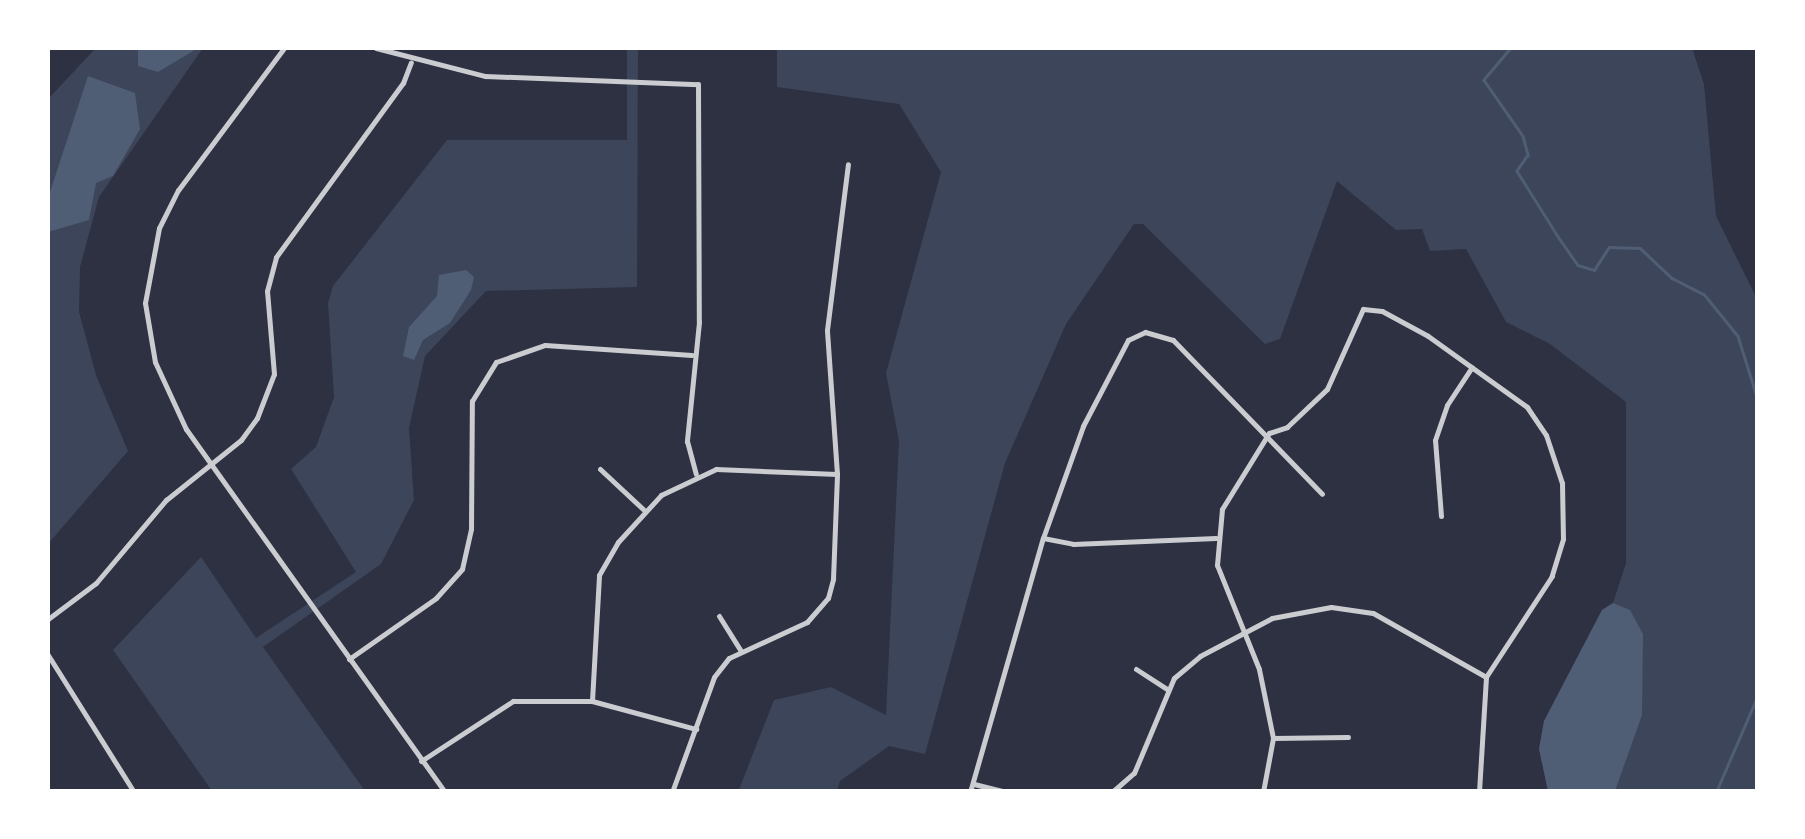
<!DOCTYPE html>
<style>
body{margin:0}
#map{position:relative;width:1805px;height:839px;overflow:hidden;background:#2d3142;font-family:"PT Serif",serif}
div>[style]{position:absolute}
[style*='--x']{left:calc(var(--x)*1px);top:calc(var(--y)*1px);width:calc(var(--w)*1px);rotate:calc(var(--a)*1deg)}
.green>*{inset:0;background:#3c4559}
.water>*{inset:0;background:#4f5d75}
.stream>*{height:2.5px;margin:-1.25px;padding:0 1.25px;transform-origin:1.25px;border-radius:1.25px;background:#4f5d75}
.minor>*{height:5px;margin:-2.5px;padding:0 2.5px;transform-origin:2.5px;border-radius:2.5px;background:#caccd0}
span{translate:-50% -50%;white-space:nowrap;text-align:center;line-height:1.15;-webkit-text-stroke:8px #fff;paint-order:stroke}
.frame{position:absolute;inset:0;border:50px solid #fff;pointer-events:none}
</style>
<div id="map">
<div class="green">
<div style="clip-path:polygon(96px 48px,203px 48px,99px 197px,80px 267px,79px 312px,96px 375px,128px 451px,48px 544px,48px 99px)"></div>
<div style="clip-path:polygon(627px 48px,638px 48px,637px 287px,486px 291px,425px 356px,409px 428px,414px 500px,381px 564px,263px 647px,365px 791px,212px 791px,113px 650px,201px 557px,256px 638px,356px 572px,291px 469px,316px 447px,334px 397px,328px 303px,333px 286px,447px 140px,627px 140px)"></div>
<div style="clip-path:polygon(777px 48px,1692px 48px,1704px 84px,1716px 216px,1757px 299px,1757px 791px,1548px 791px,1539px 749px,1544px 721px,1602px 610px,1613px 603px,1626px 563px,1626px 402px,1550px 344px,1506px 322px,1466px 249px,1430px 251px,1422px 229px,1396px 230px,1337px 181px,1280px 339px,1265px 344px,1143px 224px,1134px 224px,1066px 324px,1005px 463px,925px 754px,889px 746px,840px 781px,837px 791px,738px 792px,774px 700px,831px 687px,886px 715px,899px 441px,886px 373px,941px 172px,899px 104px,777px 87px)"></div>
</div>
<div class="water">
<div style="clip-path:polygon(138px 48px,198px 48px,158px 72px,138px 66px)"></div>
<div style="clip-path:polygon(88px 76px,135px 93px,140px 129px,113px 176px,96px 183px,89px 220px,48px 232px,48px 198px)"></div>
<div style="clip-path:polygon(466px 270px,474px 277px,471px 290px,450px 323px,423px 340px,414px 360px,403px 356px,409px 327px,437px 296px,439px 275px)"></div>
<div style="clip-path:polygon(1613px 603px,1630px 610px,1643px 634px,1642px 715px,1615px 791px,1548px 791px,1539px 749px,1544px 721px,1602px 610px)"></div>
</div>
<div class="stream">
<div style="--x:1511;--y:48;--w:42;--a:130.2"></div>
<div style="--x:1484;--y:80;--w:68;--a:55.1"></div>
<div style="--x:1523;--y:136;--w:20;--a:75"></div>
<div style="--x:1528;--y:155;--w:19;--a:125"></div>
<div style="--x:1517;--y:171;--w:79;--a:57.9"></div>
<div style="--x:1559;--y:238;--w:33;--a:55"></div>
<div style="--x:1578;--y:265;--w:17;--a:17"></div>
<div style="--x:1594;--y:270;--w:27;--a:-57"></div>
<div style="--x:1609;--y:247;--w:31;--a:2"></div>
<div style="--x:1640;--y:248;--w:44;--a:43.2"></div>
<div style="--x:1672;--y:278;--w:36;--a:27"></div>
<div style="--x:1704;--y:294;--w:54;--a:51"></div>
<div style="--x:1738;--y:336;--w:67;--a:72.6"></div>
<div style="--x:1716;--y:792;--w:106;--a:-66.6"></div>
</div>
<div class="minor">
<div style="--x:284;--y:48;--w:177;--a:126.7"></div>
<div style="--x:178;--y:190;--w:42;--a:116.6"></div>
<div style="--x:159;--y:228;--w:76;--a:100.6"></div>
<div style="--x:145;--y:303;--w:60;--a:80.4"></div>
<div style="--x:155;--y:362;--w:74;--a:65.2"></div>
<div style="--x:186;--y:429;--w:446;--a:54.5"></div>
<div style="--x:376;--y:48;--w:113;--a:14.4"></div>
<div style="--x:485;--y:76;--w:213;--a:2.2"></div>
<div style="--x:698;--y:84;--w:238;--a:89.8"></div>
<div style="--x:699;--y:322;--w:120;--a:95.8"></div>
<div style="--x:687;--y:441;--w:34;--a:75"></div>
<div style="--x:600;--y:469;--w:62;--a:43"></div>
<div style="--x:1441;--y:516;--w:76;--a:-94.5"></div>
<div style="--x:1435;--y:440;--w:37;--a:-71"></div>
<div style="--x:1447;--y:405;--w:45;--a:-56.7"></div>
<div style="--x:1043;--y:538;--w:31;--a:11"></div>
<div style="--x:1073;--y:544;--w:143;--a:-2.4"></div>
<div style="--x:719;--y:616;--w:40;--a:58"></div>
<div style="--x:48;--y:619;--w:60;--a:-36.9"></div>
<div style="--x:96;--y:583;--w:109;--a:-49.9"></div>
<div style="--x:166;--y:500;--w:96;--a:-38.7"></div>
<div style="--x:241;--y:440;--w:27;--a:-54"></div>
<div style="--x:257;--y:418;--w:47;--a:-68.9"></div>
<div style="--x:274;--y:374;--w:83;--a:-94.8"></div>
<div style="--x:267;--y:291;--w:35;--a:-75"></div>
<div style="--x:276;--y:257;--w:215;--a:-53.9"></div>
<div style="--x:403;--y:83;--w:22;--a:-69"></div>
<div style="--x:48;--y:655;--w:162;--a:57.9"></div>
<div style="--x:349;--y:659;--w:106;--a:-35"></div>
<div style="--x:436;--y:598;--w:39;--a:-48"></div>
<div style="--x:462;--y:569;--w:41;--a:-77.3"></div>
<div style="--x:471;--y:529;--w:128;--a:-89.6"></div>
<div style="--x:472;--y:401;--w:46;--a:-58.4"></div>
<div style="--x:496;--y:362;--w:52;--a:-19.1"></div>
<div style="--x:545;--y:345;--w:147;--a:3.9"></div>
<div style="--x:1136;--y:669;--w:38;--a:33"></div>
<div style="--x:592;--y:701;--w:126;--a:-86.8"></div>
<div style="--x:599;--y:575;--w:38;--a:-60"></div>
<div style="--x:618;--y:542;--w:64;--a:-47.5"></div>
<div style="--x:661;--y:495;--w:61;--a:-25.3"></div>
<div style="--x:716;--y:469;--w:121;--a:2.4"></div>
<div style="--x:1273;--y:738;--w:75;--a:-0.8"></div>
<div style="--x:421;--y:761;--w:110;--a:-33.1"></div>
<div style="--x:513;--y:701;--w:79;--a:0"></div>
<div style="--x:592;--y:701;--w:108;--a:15.1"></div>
<div style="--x:974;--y:784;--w:32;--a:14"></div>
<div style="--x:672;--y:792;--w:122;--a:-69.9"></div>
<div style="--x:714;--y:677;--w:24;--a:-52"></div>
<div style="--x:729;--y:658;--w:86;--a:-24.8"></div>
<div style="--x:807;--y:622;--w:32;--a:-49"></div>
<div style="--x:828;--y:598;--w:20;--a:-75"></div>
<div style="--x:833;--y:579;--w:105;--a:-87.8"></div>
<div style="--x:837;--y:474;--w:144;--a:-94"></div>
<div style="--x:827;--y:330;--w:167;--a:-82.8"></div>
<div style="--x:970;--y:792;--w:264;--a:-74"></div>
<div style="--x:1043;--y:538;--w:119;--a:-70.3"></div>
<div style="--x:1083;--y:426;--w:97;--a:-62.4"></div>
<div style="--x:1128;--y:340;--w:19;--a:-25"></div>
<div style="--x:1145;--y:332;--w:29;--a:16"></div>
<div style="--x:1173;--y:340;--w:214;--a:45.9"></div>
<div style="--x:1112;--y:792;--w:29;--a:-41"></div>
<div style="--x:1134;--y:773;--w:103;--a:-67.2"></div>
<div style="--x:1174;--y:678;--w:34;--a:-40"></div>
<div style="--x:1200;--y:656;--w:81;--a:-27.8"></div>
<div style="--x:1272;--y:618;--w:60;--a:-10.6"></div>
<div style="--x:1331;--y:607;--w:42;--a:8.1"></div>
<div style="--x:1373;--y:613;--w:130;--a:29.5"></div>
<div style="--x:1263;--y:792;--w:55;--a:-79.5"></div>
<div style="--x:1273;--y:738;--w:70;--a:-101.5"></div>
<div style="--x:1259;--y:669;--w:112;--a:-112"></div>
<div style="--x:1217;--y:565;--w:56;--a:-84.9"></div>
<div style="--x:1222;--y:509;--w:89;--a:-58.3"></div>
<div style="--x:1269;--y:433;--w:19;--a:-18"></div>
<div style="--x:1287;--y:427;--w:55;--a:-43.5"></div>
<div style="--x:1327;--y:389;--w:88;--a:-65.8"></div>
<div style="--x:1363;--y:309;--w:19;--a:6"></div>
<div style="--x:1382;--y:311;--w:52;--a:28.5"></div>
<div style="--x:1428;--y:336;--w:122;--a:35.6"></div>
<div style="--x:1527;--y:407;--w:34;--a:56"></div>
<div style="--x:1546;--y:435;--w:51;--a:71.6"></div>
<div style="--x:1562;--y:483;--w:56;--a:89"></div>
<div style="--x:1563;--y:539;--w:39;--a:107"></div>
<div style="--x:1552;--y:576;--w:121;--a:123.2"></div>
<div style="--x:1486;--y:677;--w:115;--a:93.5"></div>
</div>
<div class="frame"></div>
</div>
